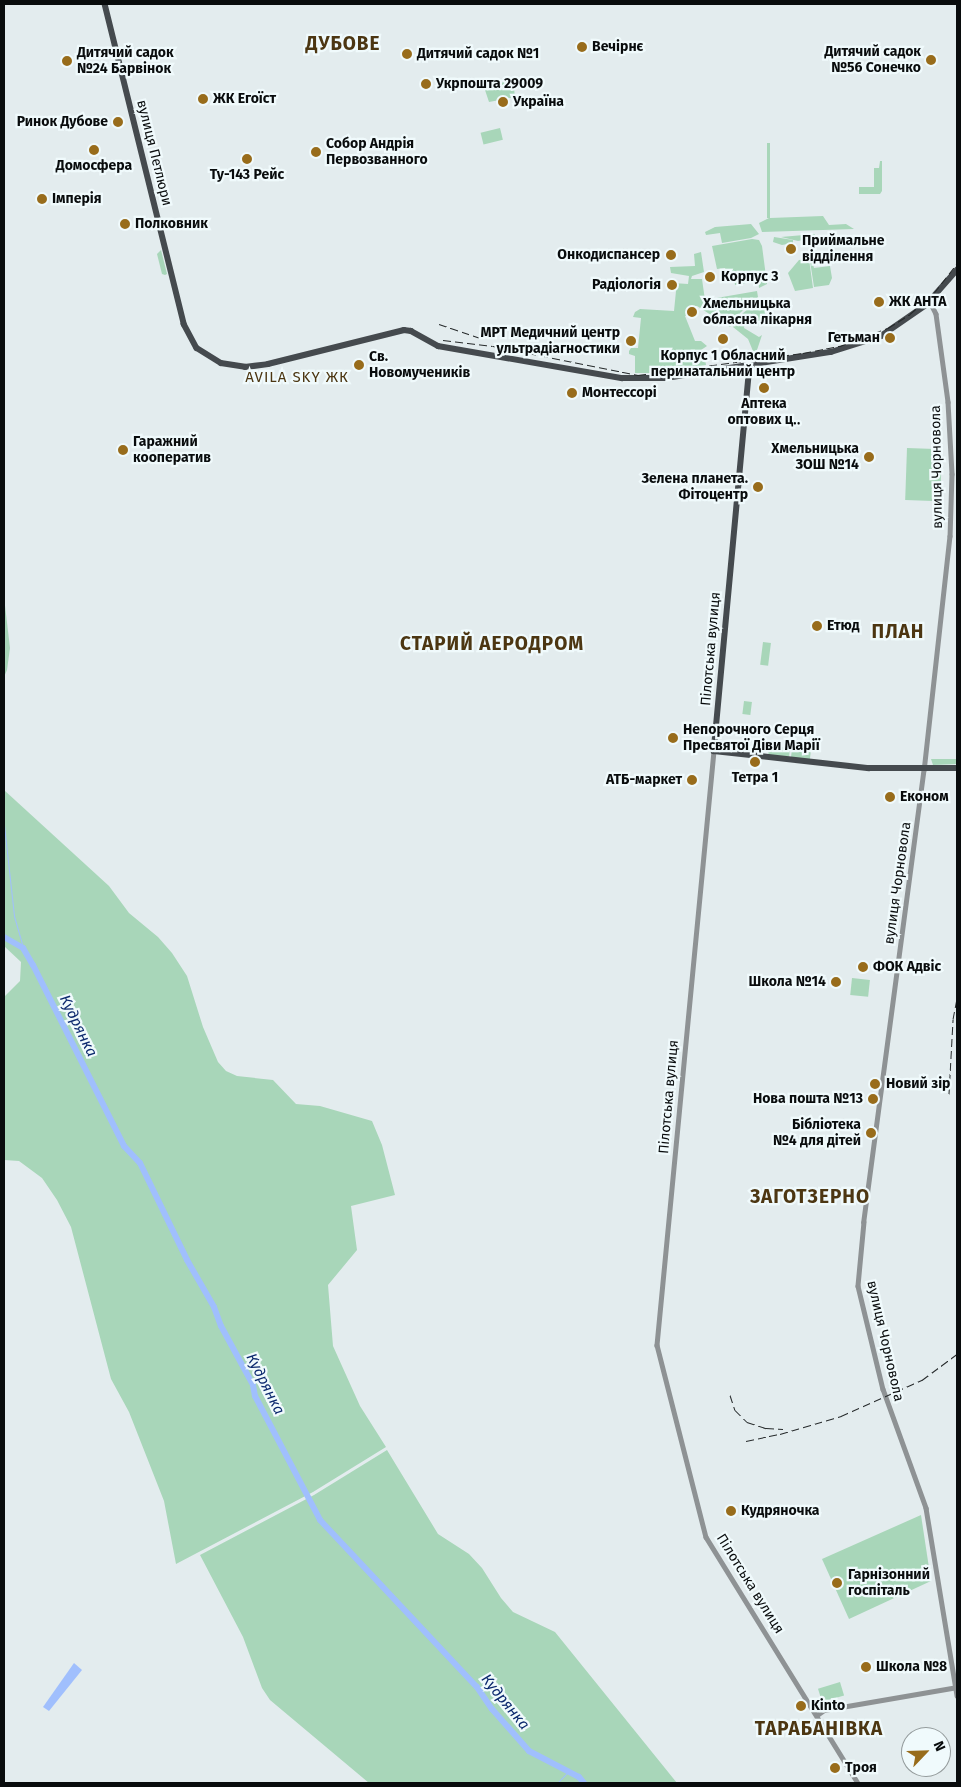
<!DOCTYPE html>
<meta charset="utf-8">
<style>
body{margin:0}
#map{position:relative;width:961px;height:1787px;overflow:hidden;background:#e3ecee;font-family:"Fira Sans",sans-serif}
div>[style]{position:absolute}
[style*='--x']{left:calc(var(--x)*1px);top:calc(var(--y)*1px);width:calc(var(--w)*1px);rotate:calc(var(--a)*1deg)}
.green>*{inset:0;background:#a8d6b9;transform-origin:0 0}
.water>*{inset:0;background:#a0bffd}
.stream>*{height:1px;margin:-0.5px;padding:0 0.5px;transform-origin:0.5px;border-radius:0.5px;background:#a0bffd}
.river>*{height:6px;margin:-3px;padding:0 3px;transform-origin:3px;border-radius:3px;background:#a0bffd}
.minor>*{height:4.5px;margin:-2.25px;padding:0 2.25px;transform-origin:2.25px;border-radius:2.25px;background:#8e9294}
.major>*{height:5.5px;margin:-2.75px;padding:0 2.75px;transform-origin:2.75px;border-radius:2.75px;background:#454a4e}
.rail>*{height:1px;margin-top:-0.5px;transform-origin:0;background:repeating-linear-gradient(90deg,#25292a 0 8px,transparent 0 12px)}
.dots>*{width:14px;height:14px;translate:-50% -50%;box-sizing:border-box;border:2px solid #f0fafc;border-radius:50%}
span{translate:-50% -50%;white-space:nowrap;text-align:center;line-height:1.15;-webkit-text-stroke:4.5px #f0fafc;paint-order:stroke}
.poi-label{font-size:14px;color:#090c0d;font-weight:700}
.left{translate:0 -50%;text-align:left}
.right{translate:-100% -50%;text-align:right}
.street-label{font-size:14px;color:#090c0d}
.neighbourhood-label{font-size:15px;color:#4c3612;letter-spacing:1px}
.water-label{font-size:15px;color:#0c296e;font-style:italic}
.district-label{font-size:19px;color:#4c3612;font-weight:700;letter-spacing:1px}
.frame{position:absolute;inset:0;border:5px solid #090c0d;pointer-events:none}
.north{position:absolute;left:901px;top:1727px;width:50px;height:50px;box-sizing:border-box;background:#f0fafc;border:1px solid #949b9c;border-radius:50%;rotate:66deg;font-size:14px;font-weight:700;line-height:20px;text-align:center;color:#090c0d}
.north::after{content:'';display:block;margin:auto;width:18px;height:22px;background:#986c1b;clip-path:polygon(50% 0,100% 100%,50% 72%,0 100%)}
</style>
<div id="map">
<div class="green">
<div style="clip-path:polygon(513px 80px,515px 97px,489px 102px,484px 87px)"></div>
<div style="left:500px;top:128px;width:12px;height:20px;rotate:76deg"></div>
<div style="clip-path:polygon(767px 143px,770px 143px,770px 218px,823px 216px,829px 225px,846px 224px,854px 229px,762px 232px,759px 223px,769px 218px,767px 218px)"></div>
<div style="clip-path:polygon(880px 161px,882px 161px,882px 191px,880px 194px,859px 194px,859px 187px,874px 187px,874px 168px,879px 168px)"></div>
<div style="clip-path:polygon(751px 224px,759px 234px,751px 238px,722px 243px,720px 233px,706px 235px,705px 232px,715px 227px)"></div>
<div style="clip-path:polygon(815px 234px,815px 238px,798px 241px,781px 237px)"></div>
<div style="clip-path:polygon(774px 237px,793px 240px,793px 243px,782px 245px,773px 242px)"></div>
<div style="clip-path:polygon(752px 239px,759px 240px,762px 246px,767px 284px,759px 288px,758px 278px,757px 281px,735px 285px,734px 277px,728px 278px,725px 268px,717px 269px,712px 246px)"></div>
<div style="clip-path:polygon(161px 250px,167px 274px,165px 275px,162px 274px,157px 254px)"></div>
<div style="clip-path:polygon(701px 252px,704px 272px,692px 276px,691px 279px,702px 279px,705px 300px,757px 291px,758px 297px,740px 313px,730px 327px,697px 306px,693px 306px,692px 313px,685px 316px,695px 341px,701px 341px,707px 346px,698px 352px,705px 359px,706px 365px,660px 373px,635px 373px,635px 356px,629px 354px,629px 351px,631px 348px,638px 348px,641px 318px,633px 317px,635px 312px,640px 309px,674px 311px,676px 291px,672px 290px,673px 283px,688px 284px,689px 276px,671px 273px,670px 267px,695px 266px,694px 254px)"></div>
<div style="clip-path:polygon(809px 259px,813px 288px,795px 291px,788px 273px,799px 260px)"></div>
<div style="clip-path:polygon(810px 261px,812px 261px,814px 268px,830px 266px,832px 278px,829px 285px,814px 287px)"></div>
<div style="clip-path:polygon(765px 300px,765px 322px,762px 325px,745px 322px,744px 328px,759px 337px,762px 335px,755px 356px,748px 339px,733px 327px,742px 314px,755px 303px)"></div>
<div style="left:907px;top:448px;width:35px;height:52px;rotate:2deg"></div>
<div style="clip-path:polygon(4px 597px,10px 648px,7px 670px,4px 677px)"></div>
<div style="left:763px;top:642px;width:8px;height:23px;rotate:7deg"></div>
<div style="left:744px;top:701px;width:8px;height:13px;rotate:7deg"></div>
<div style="left:769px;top:746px;width:21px;height:9px;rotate:5deg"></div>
<div style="left:792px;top:748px;width:19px;height:10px;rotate:6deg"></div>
<div style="clip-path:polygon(931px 759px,957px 759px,957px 764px,933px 765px)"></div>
<div style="clip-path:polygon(4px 790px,109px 886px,129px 913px,158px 937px,172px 953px,187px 976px,203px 1027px,218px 1062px,226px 1071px,237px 1076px,273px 1080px,296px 1104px,320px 1106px,372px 1121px,382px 1145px,395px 1195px,351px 1206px,357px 1250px,328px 1285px,333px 1346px,360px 1406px,386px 1447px,313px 1492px,176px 1564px,164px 1501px,129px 1412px,111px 1379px,71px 1227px,57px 1200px,42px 1178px,19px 1161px,4px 1160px,4px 997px,20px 981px,21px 962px,4px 946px)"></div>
<div style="left:852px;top:978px;width:18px;height:17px;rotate:6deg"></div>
<div style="clip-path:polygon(387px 1450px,438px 1534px,469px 1554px,482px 1568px,501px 1598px,513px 1612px,555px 1632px,677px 1783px,369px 1783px,270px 1700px,262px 1688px,243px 1637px,200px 1555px,314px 1495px)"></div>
<div style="clip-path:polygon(921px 1515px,931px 1581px,849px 1619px,822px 1559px)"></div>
<div style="left:840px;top:1682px;width:14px;height:23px;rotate:73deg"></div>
</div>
<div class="water">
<div style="clip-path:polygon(74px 1663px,82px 1670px,49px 1711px,43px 1707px)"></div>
</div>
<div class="stream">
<div style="--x:4;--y:825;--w:92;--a:83.7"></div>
<div style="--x:14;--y:916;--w:33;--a:74"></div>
<div style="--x:557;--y:1783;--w:16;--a:-45"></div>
</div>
<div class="river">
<div style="--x:4;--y:937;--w:22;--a:30"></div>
<div style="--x:23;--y:948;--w:20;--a:60"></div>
<div style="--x:33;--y:965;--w:203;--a:63.3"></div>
<div style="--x:124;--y:1146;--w:23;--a:47"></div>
<div style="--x:140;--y:1163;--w:108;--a:64.1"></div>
<div style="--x:187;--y:1260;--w:54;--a:60.1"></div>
<div style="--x:214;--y:1307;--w:20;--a:70"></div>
<div style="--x:221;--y:1326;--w:67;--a:61.5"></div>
<div style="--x:253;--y:1385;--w:11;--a:80"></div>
<div style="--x:255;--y:1396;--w:140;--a:62.3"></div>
<div style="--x:320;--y:1520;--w:229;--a:46.8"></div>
<div style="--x:477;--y:1687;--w:27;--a:56"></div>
<div style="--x:492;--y:1709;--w:56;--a:48.6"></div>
<div style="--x:529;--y:1751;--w:56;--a:27.5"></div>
<div style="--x:579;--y:1777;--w:8;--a:50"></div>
</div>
<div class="minor">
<div style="--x:930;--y:302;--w:13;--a:63"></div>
<div style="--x:936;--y:314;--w:89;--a:82.2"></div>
<div style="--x:948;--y:402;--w:72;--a:86.8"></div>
<div style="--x:952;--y:474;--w:62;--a:91.8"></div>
<div style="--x:950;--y:536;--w:235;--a:96.3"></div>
<div style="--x:924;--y:770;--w:456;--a:97.6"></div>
<div style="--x:864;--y:1222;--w:64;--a:95.4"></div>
<div style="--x:858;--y:1286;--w:106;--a:76.4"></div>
<div style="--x:883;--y:1389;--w:127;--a:70.1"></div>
<div style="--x:926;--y:1508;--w:190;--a:80.6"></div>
<div style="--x:714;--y:751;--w:597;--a:95.48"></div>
<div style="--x:657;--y:1345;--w:198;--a:75.7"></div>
<div style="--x:706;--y:1537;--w:289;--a:58.3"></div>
<div style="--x:817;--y:1715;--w:9;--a:-36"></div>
<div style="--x:824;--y:1710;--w:135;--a:-9.8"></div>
</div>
<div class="major">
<div style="--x:105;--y:4;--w:330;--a:76.1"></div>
<div style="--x:184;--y:324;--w:27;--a:62"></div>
<div style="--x:197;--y:348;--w:28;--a:32"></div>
<div style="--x:221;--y:363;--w:24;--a:9"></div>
<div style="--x:245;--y:367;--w:23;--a:-7"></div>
<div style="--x:268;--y:364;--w:140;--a:-14"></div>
<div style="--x:404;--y:330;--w:7;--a:8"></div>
<div style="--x:411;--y:331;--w:31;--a:29"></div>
<div style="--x:438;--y:346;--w:187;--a:9.9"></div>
<div style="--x:622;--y:378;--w:44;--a:0"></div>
<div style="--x:666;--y:378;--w:167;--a:-9"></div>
<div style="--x:831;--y:352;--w:52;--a:-17.7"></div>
<div style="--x:881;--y:336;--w:55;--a:-34.6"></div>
<div style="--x:926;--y:305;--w:47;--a:-48.5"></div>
<div style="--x:750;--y:365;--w:388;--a:95.3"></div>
<div style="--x:714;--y:751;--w:156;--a:6.3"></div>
<div style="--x:869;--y:768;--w:88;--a:0"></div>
</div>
<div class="rail">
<div style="--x:439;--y:324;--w:46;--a:18.8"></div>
<div style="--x:443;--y:340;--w:50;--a:6.8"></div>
<div style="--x:493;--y:346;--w:148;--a:11.3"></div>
<div style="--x:638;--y:375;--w:166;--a:-7.6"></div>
<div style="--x:803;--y:353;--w:38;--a:-11"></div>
<div style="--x:840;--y:346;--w:51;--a:-20.6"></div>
<div style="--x:888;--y:328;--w:26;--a:-32"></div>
<div style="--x:910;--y:314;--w:32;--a:-41"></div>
<div style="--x:934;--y:293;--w:37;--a:-52"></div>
<div style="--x:949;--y:1094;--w:75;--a:-86.9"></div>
<div style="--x:953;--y:1019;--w:20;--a:-79"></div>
<div style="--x:730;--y:1395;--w:16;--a:72"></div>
<div style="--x:735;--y:1410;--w:17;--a:45"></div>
<div style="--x:747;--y:1422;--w:20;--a:18"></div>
<div style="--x:766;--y:1428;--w:17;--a:3"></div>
<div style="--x:746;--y:1441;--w:35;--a:-12"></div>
<div style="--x:780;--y:1434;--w:64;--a:-16.4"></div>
<div style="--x:841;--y:1416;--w:89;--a:-24"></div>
<div style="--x:922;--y:1380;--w:44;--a:-36.6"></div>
</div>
<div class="dots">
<div style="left:582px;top:47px;background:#986c1b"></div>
<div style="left:407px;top:54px;background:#986c1b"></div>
<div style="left:931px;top:60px;background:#986c1b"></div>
<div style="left:67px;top:61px;background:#986c1b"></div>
<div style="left:426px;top:84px;background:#986c1b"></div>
<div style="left:203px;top:99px;background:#986c1b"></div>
<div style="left:503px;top:102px;background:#986c1b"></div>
<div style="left:118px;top:122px;background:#986c1b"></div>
<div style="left:94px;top:150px;background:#986c1b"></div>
<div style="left:316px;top:152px;background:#986c1b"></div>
<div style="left:247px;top:159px;background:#986c1b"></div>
<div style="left:42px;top:199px;background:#986c1b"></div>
<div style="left:125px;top:224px;background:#986c1b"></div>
<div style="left:791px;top:249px;background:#986c1b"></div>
<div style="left:671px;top:255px;background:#986c1b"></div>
<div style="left:710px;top:277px;background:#986c1b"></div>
<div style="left:672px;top:285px;background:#986c1b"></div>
<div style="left:879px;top:302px;background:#986c1b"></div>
<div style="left:692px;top:312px;background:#986c1b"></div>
<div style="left:890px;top:338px;background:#986c1b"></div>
<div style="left:723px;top:339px;background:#986c1b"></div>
<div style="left:631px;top:341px;background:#986c1b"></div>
<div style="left:359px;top:365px;background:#986c1b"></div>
<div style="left:764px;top:388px;background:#986c1b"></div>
<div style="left:572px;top:393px;background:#986c1b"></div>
<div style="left:123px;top:450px;background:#986c1b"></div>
<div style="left:869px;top:457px;background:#986c1b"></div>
<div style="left:758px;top:487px;background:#986c1b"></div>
<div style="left:817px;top:626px;background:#986c1b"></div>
<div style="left:673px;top:738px;background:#986c1b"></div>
<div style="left:755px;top:762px;background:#986c1b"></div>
<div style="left:692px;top:780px;background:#986c1b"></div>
<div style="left:890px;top:797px;background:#986c1b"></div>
<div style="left:863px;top:967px;background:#986c1b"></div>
<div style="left:836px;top:982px;background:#986c1b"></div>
<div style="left:875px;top:1084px;background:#986c1b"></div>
<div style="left:873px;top:1099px;background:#986c1b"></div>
<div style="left:871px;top:1133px;background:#986c1b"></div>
<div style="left:731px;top:1511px;background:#986c1b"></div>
<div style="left:837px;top:1583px;background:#986c1b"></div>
<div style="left:866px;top:1667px;background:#986c1b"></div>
<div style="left:801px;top:1706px;background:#986c1b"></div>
<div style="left:835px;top:1768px;background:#986c1b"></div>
</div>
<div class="poi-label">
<span class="left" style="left:592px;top:47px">Вечірнє</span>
<span class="right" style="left:921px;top:60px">Дитячий садок<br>№56 Сонечко</span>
<span class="left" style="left:77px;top:61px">Дитячий садок<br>№24 Барвінок</span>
<span class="left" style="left:417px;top:54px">Дитячий садок №1</span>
<span class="left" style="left:436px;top:84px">Укрпошта 29009</span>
<span class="left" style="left:213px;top:99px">ЖК Егоїст</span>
<span class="left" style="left:513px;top:102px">Україна</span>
<span class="right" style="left:108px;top:122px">Ринок Дубове</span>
<span class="left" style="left:326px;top:152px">Собор Андрія<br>Первозванного</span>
<span style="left:94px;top:166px">Домосфера</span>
<span style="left:247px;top:175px">Ту-143 Рейс</span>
<span class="left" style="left:52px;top:199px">Імперія</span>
<span class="left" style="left:135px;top:224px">Полковник</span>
<span class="left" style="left:802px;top:249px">Приймальне<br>відділення</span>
<span class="right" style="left:660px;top:255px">Онкодиспансер</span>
<span class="left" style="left:721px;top:277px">Корпус 3</span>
<span class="right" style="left:661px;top:285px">Радіологія</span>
<span class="left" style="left:889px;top:302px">ЖК АНТА</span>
<span class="left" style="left:703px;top:312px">Хмельницька<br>обласна лікарня</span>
<span class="right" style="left:620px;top:341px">МРТ Медичний центр<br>ультрадіагностики</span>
<span class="right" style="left:880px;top:338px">Гетьман</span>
<span style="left:723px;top:364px">Корпус 1 Обласний<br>перинатальний центр</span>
<span class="left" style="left:369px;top:365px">Св.<br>Новомучеників</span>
<span class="left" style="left:582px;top:393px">Монтессорі</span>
<span style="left:764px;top:412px">Аптека<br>оптових ц‥</span>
<span class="left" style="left:133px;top:450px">Гаражний<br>кооператив</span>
<span class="right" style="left:859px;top:457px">Хмельницька<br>ЗОШ №14</span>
<span class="right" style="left:748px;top:487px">Зелена планета.<br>Фітоцентр</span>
<span class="left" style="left:827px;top:626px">Етюд</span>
<span class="left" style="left:683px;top:738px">Непорочного Серця<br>Пресвятої Діви Марії</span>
<span style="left:755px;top:778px">Тетра 1</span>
<span class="right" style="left:682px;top:780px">АТБ-маркет</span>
<span class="left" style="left:900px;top:797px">Економ</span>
<span class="left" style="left:873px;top:967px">ФОК Адвіс</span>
<span class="right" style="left:826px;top:982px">Школа №14</span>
<span class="left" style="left:886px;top:1084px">Новий зір</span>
<span class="right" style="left:863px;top:1099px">Нова пошта №13</span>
<span class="right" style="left:861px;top:1133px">Бібліотека<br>№4 для дітей</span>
<span class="left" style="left:741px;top:1511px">Кудряночка</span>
<span class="left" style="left:848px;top:1583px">Гарнізонний<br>госпіталь</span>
<span class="left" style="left:876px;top:1667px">Школа №8</span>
<span class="left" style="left:811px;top:1706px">Kinto</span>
<span class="left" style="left:845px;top:1768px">Троя</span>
</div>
<div class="street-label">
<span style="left:154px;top:153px;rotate:76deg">вулиця Петлюри</span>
<span style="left:937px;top:467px;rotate:-91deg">вулиця Чорновола</span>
<span style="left:711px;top:649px;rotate:-85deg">Пілотська вулиця</span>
<span style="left:898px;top:883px;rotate:-82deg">вулиця Чорновола</span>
<span style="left:669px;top:1097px;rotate:-85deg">Пілотська вулиця</span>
<span style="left:885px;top:1341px;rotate:77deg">вулиця Чорновола</span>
<span style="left:750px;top:1584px;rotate:58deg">Пілотська вулиця</span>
</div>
<div class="neighbourhood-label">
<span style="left:297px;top:378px">AVILA SKY ЖК</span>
</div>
<div class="water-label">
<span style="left:78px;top:1026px;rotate:64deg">Кудрянка</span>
<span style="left:265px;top:1384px;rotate:63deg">Кудрянка</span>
<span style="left:505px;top:1702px;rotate:51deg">Кудрянка</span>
</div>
<div class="district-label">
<span style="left:343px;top:44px">ДУБОВЕ</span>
<span style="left:898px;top:632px">ПЛАН</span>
<span style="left:492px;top:644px">СТАРИЙ АЕРОДРОМ</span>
<span style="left:810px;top:1197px">ЗАГОТЗЕРНО</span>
<span style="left:819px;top:1729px">ТАРАБАНІВКА</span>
</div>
<div class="frame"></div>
<div class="north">N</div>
</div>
